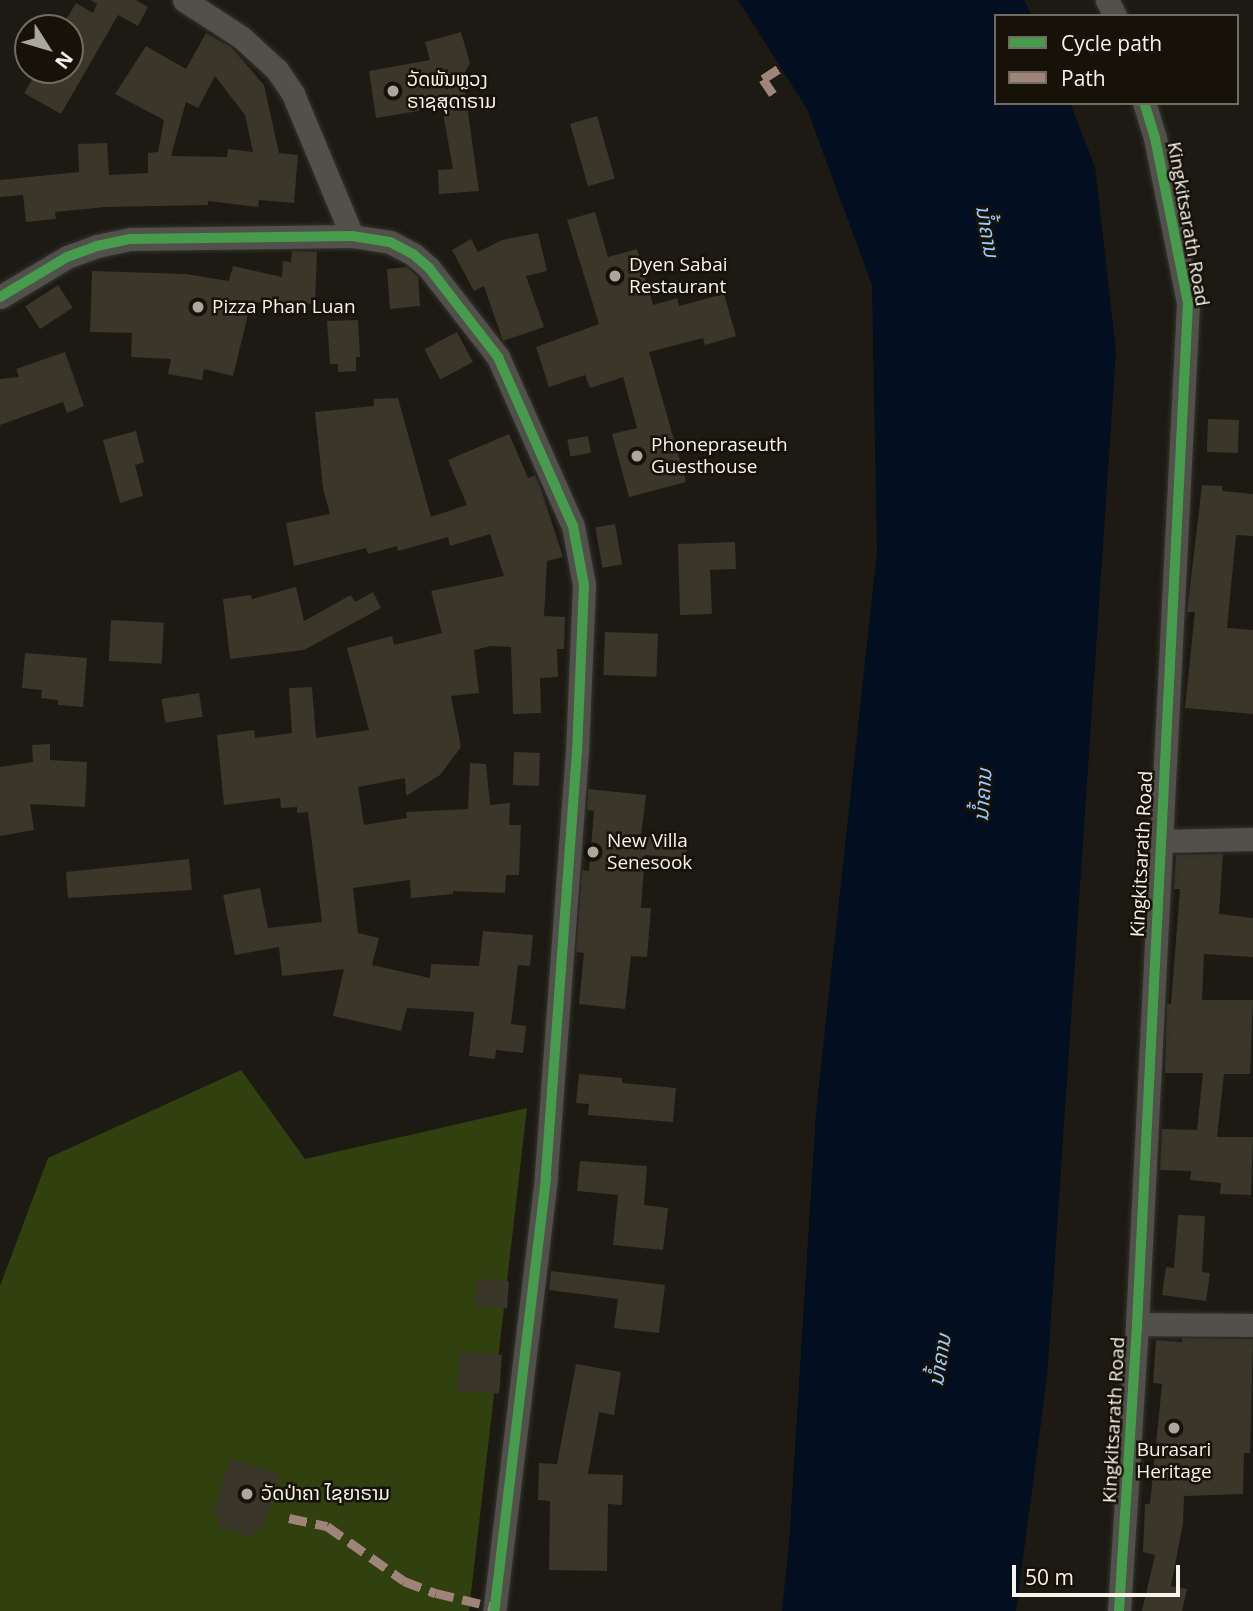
<!DOCTYPE html>
<meta charset="utf-8">
<style>
body{margin:0}
#map{position:relative;width:1253px;height:1611px;overflow:hidden;background:#1c1a13;font-family:"Open Sans","Noto Sans Lao",sans-serif}
div>[style]{position:absolute}
[style*='--x']{left:calc(var(--x)*1px);top:calc(var(--y)*1px);width:calc(var(--w)*1px);rotate:calc(var(--a)*1deg)}
.forest>*{inset:0;background:#30400e}
.water>*{inset:0;background:#030e20}
.building>*{inset:0;background:#3a362a;transform-origin:0 0}
.roads{filter:drop-shadow(0 0 2px #35332f) drop-shadow(0 0 2px #35332f)}
.minor>*{height:23px;margin:-11.5px;padding:0 11.5px;transform-origin:11.5px;border-radius:11.5px;background:#52504a}
.quiet>*{height:9px;margin-top:-4.5px;transform-origin:0;background:repeating-linear-gradient(90deg,#a18479 0 18px,transparent 0 27px)}
.cycleway>*{height:10px;margin:-5px;padding:0 5px;transform-origin:5px;border-radius:5px;background:#469c4c}
.dots>*{width:19px;height:19px;translate:-50% -50%;box-sizing:border-box;border:4px solid #171207;border-radius:50%}
span{translate:-50% -50%;white-space:nowrap;text-align:center;line-height:1.15;-webkit-text-stroke:5px #171207;paint-order:stroke}
.poi-label{font-size:19px;color:#f7f3eb}
.left{translate:0 -50%;text-align:left}
.street-label{font-size:19px;color:#f7f3eb}
.water-label{font-size:21px;color:#98cbff;font-style:italic}
.legend{position:absolute;left:994px;top:14px;width:245px;height:91px;box-sizing:border-box;background:#171207;border:2px solid #716c62;margin:0;padding:9px 12px;list-style:none;font-size:21px;color:#f7f3eb}
.legend li{display:flex;align-items:center;gap:14px;height:35px}
.legend b{width:35px;border:2px solid #716c62}
.north{position:absolute;left:14px;top:14px;width:70px;height:70px;box-sizing:border-box;background:#171207;border:2px solid #716c62;border-radius:50%;rotate:127deg;font-size:19px;font-weight:700;line-height:28px;text-align:center;color:#f7f3eb}
.north::after{content:'';display:block;margin:auto;width:24px;height:32px;background:#aaa79f;clip-path:polygon(50% 0,100% 100%,50% 72%,0 100%)}
.scale{position:absolute;left:1012px;top:1565px;width:168px;height:32px;box-sizing:border-box;border:4px solid #f7f3eb;border-top:0;padding-left:9px;font-size:21px;line-height:24px;white-space:nowrap;color:#f7f3eb;-webkit-text-stroke:5px #171207;paint-order:stroke}
</style>
<div id="map">
<div class="forest">
<div style="clip-path:polygon(241px 1070px,305px 1159px,527px 1108px,469px 1611px,0 1611px,0 1286px,48px 1158px)"></div>
</div>
<div class="water">
<div style="clip-path:polygon(738px 0,1024px 0,1032px 16px,996px 16px,996px 103px,1070px 103px,1095px 167px,1116px 351px,1047px 1377px,1016px 1611px,782px 1611px,789px 1545px,816px 1113px,877px 552px,872px 285px,807px 109px)"></div>
</div>
<div class="building">
<div style="clip-path:polygon(91px 0,136px 0,148px 7px,138px 26px,118px 15px,61px 114px,24px 93px,38px 70px,70px 70px,70px 28px,61px 28px,76px 3px,93px 13px,97px 4px)"></div>
<div style="clip-path:polygon(461px 32px,470px 63px,463px 76px,479px 191px,439px 194px,438px 170px,453px 169px,442px 107px,376px 118px,369px 71px,430px 60px,425px 42px)"></div>
<div style="clip-path:polygon(evenodd,206px 33px,232px 48px,264px 85px,279px 153px,298px 155px,294px 203px,259px 200px,258px 207px,208px 201px,208px 205px,105px 207px,55px 212px,56px 219px,26px 222px,23px 195px,0 197px,0 180px,79px 172px,78px 144px,107px 143px,109px 175px,148px 173px,148px 153px,158px 152px,164px 120px,115px 94px,146px 46px,186px 69px,206px 33px,215px 76px,245px 115px,253px 152px,228px 149px,227px 157px,171px 156px,186px 102px,198px 108px,215px 76px)"></div>
<div style="left:597px;top:116px;width:65px;height:28px;rotate:74deg"></div>
<div style="clip-path:polygon(595px 212px,608px 257px,637px 249px,653px 305px,677px 298px,679px 306px,724px 294px,736px 336px,705px 345px,703px 338px,649px 352px,686px 482px,629px 497px,612px 434px,637px 428px,623px 377px,590px 388px,585px 375px,549px 387px,536px 347px,599px 324px,567px 220px)"></div>
<div style="clip-path:polygon(538px 233px,547px 271px,526px 276px,544px 327px,503px 341px,484px 286px,474px 291px,452px 250px,471px 239px,478px 252px,502px 240px)"></div>
<div style="clip-path:polygon(292px 251px,317px 252px,315px 304px,251px 302px,233px 376px,204px 369px,202px 380px,168px 374px,171px 359px,131px 357px,132px 333px,90px 332px,92px 271px,186px 274px,229px 281px,233px 266px,282px 277px,283px 261px,291px 262px)"></div>
<div style="clip-path:polygon(407px 267px,418px 277px,420px 306px,390px 309px,387px 269px)"></div>
<div style="left:58px;top:285px;width:27px;height:39px;rotate:57deg"></div>
<div style="clip-path:polygon(358px 320px,360px 357px,356px 357px,356px 371px,338px 372px,338px 364px,330px 364px,327px 321px)"></div>
<div style="left:457px;top:332px;width:34px;height:37px;rotate:62deg"></div>
<div style="clip-path:polygon(65px 352px,84px 406px,67px 413px,63px 402px,0 425px,0 379px,19px 377px,16px 369px)"></div>
<div style="clip-path:polygon(398px 398px,431px 517px,467px 505px,448px 460px,509px 434px,528px 478px,535px 475px,541px 489px,563px 557px,547px 561px,544px 616px,565px 617px,564px 649px,557px 649px,558px 677px,540px 678px,541px 713px,513px 714px,511px 647px,491px 646px,474px 650px,479px 693px,451px 696px,461px 747px,440px 775px,406px 796px,405px 778px,358px 787px,364px 825px,407px 818px,406px 812px,468px 809px,470px 763px,486px 764px,490px 805px,510px 803px,509px 825px,521px 825px,519px 875px,506px 875px,505px 893px,453px 891px,453px 894px,411px 898px,410px 880px,353px 888px,358px 933px,379px 938px,372px 965px,430px 978px,431px 964px,479px 966px,483px 931px,533px 935px,530px 966px,518px 965px,511px 1024px,526px 1026px,523px 1053px,496px 1050px,495px 1059px,469px 1056px,474px 1012px,407px 1008px,401px 1031px,333px 1016px,344px 969px,282px 976px,279px 947px,235px 955px,223px 895px,260px 888px,268px 928px,322px 922px,308px 812px,297px 813px,297px 807px,281px 808px,280px 798px,224px 805px,217px 735px,254px 730px,255px 738px,292px 733px,289px 688px,312px 687px,316px 738px,369px 730px,347px 648px,392px 636px,394px 645px,442px 633px,431px 591px,504px 576px,490px 534px,450px 546px,448px 537px,398px 551px,397px 546px,368px 554px,366px 548px,294px 566px,286px 523px,330px 514px,323px 488px,315px 412px,374px 406px,374px 399px)"></div>
<div style="left:1208px;top:419px;width:31px;height:33px;rotate:2deg"></div>
<div style="clip-path:polygon(136px 431px,144px 462px,135px 465px,143px 496px,120px 503px,103px 440px)"></div>
<div style="left:588px;top:436px;width:17px;height:21px;rotate:80deg"></div>
<div style="clip-path:polygon(1202px 485px,1222px 486px,1222px 491px,1253px 494px,1253px 536px,1236px 535px,1227px 628px,1253px 630px,1253px 714px,1185px 708px,1195px 612px,1187px 612px)"></div>
<div style="left:615px;top:524px;width:41px;height:20px;rotate:80deg"></div>
<div style="clip-path:polygon(735px 542px,736px 569px,710px 570px,712px 614px,680px 615px,678px 544px)"></div>
<div style="clip-path:polygon(296px 587px,304px 621px,351px 595px,355px 602px,373px 592px,381px 608px,304px 650px,230px 659px,223px 599px,251px 595px,252px 599px)"></div>
<div style="left:111px;top:620px;width:53px;height:41px;rotate:3deg"></div>
<div style="left:605px;top:632px;width:53px;height:43px;rotate:2deg"></div>
<div style="clip-path:polygon(25px 653px,87px 658px,83px 707px,58px 705px,58px 700px,41px 698px,42px 690px,22px 688px)"></div>
<div style="left:199px;top:693px;width:24px;height:38px;rotate:81deg"></div>
<div style="clip-path:polygon(50px 744px,50px 760px,87px 762px,85px 807px,30px 804px,34px 830px,0 836px,0 767px,33px 762px,32px 745px)"></div>
<div style="left:514px;top:752px;width:26px;height:33px;rotate:2deg"></div>
<div style="clip-path:polygon(588px 789px,646px 795px,641px 836px,688px 839px,686px 858px,645px 855px,641px 908px,651px 908px,647px 957px,631px 956px,625px 1009px,579px 1004px,584px 953px,576px 952px,582px 870px,589px 871px,594px 811px,587px 810px)"></div>
<div style="clip-path:polygon(1223px 854px,1219px 914px,1253px 918px,1253px 957px,1204px 954px,1202px 1000px,1253px 1000px,1250px 1074px,1224px 1074px,1217px 1137px,1253px 1137px,1251px 1195px,1220px 1194px,1221px 1183px,1190px 1180px,1191px 1171px,1160px 1170px,1162px 1129px,1197px 1130px,1203px 1073px,1165px 1073px,1167px 1004px,1171px 1004px,1180px 889px,1174px 889px,1176px 855px)"></div>
<div style="clip-path:polygon(189px 859px,192px 890px,68px 898px,66px 872px)"></div>
<div style="clip-path:polygon(579px 1074px,622px 1078px,622px 1083px,676px 1088px,673px 1122px,588px 1115px,589px 1104px,576px 1103px)"></div>
<div style="clip-path:polygon(580px 1161px,647px 1166px,644px 1205px,668px 1208px,663px 1250px,613px 1245px,618px 1195px,577px 1191px)"></div>
<div style="clip-path:polygon(1178px 1215px,1205px 1216px,1202px 1272px,1210px 1273px,1206px 1301px,1162px 1295px,1166px 1267px,1174px 1268px)"></div>
<div style="clip-path:polygon(551px 1271px,665px 1285px,659px 1333px,614px 1328px,618px 1299px,549px 1290px)"></div>
<div style="left:477px;top:1279px;width:32px;height:27px;rotate:4deg"></div>
<div style="clip-path:polygon(1182px 1338px,1253px 1339px,1250px 1453px,1244px 1453px,1243px 1494px,1184px 1496px,1183px 1523px,1171px 1586px,1187px 1589px,1182px 1611px,1142px 1611px,1155px 1555px,1143px 1552px,1145px 1504px,1150px 1504px,1162px 1384px,1153px 1383px,1156px 1340px,1182px 1342px)"></div>
<div style="left:460px;top:1352px;width:42px;height:39px;rotate:4deg"></div>
<div style="clip-path:polygon(576px 1364px,621px 1372px,614px 1415px,599px 1412px,588px 1474px,623px 1475px,622px 1505px,608px 1504px,607px 1571px,549px 1570px,550px 1501px,538px 1500px,539px 1463px,557px 1464px)"></div>
<div style="clip-path:polygon(230px 1459px,280px 1474px,264px 1529px,256px 1526px,253px 1537px,218px 1527px,221px 1517px,213px 1514px)"></div>
</div>
<div class="roads">
<div class="minor">
<div style="--x:184;--y:0;--w:68;--a:33"></div>
<div style="--x:241;--y:37;--w:49;--a:42.5"></div>
<div style="--x:277;--y:70;--w:29;--a:56"></div>
<div style="--x:293;--y:94;--w:154;--a:67.4"></div>
<div style="--x:1107;--y:0;--w:18;--a:63"></div>
<div style="--x:0;--y:297;--w:78;--a:-30.8"></div>
<div style="--x:67;--y:257;--w:32;--a:-20"></div>
<div style="--x:97;--y:246;--w:35;--a:-12"></div>
<div style="--x:131;--y:239;--w:221;--a:-0.8"></div>
<div style="--x:352;--y:236;--w:38;--a:9"></div>
<div style="--x:390;--y:242;--w:26;--a:28"></div>
<div style="--x:413;--y:254;--w:21;--a:41"></div>
<div style="--x:429;--y:268;--w:113;--a:52.2"></div>
<div style="--x:498;--y:357;--w:185;--a:66.1"></div>
<div style="--x:573;--y:526;--w:60;--a:79.4"></div>
<div style="--x:584;--y:585;--w:166;--a:92.4"></div>
<div style="--x:577;--y:751;--w:428;--a:94.2"></div>
<div style="--x:546;--y:1178;--w:436;--a:96.8"></div>
<div style="--x:1159;--y:841;--w:94;--a:-1.2"></div>
<div style="--x:1137;--y:1324;--w:116;--a:0.5"></div>
<div style="--x:1119;--y:1611;--w:288;--a:-86.4"></div>
<div style="--x:1137;--y:1324;--w:1022;--a:-87.14"></div>
<div style="--x:1188;--y:303;--w:168;--a:-101.3"></div>
<div style="--x:1155;--y:138;--w:37;--a:-107"></div>
</div>
</div>
<div class="quiet">
<div style="--x:773;--y:94;--w:18;--a:-124"></div>
<div style="--x:763;--y:79;--w:20;--a:-33"></div>
<div style="--x:289;--y:1518;--w:39;--a:12"></div>
<div style="--x:327;--y:1526;--w:95;--a:35.5"></div>
<div style="--x:404;--y:1581;--w:34;--a:21"></div>
<div style="--x:436;--y:1593;--w:60;--a:13.6"></div>
</div>
<div class="cycleway">
<div style="--x:0;--y:297;--w:78;--a:-30.8"></div>
<div style="--x:67;--y:257;--w:32;--a:-20"></div>
<div style="--x:97;--y:246;--w:35;--a:-12"></div>
<div style="--x:131;--y:239;--w:221;--a:-0.8"></div>
<div style="--x:352;--y:236;--w:38;--a:9"></div>
<div style="--x:390;--y:242;--w:26;--a:28"></div>
<div style="--x:413;--y:254;--w:21;--a:41"></div>
<div style="--x:429;--y:268;--w:113;--a:52.2"></div>
<div style="--x:498;--y:357;--w:185;--a:66.1"></div>
<div style="--x:573;--y:526;--w:60;--a:79.4"></div>
<div style="--x:584;--y:585;--w:166;--a:92.4"></div>
<div style="--x:577;--y:751;--w:428;--a:94.2"></div>
<div style="--x:546;--y:1178;--w:436;--a:96.8"></div>
<div style="--x:1119;--y:1611;--w:288;--a:-86.4"></div>
<div style="--x:1137;--y:1324;--w:1022;--a:-87.14"></div>
<div style="--x:1188;--y:303;--w:168;--a:-101.3"></div>
<div style="--x:1155;--y:138;--w:37;--a:-107"></div>
</div>
<div class="dots">
<div style="left:393px;top:91px;background:#aaa79f"></div>
<div style="left:615px;top:276px;background:#aaa79f"></div>
<div style="left:198px;top:307px;background:#aaa79f"></div>
<div style="left:637px;top:456px;background:#aaa79f"></div>
<div style="left:593px;top:852px;background:#aaa79f"></div>
<div style="left:1174px;top:1428px;background:#aaa79f"></div>
<div style="left:247px;top:1494px;background:#aaa79f"></div>
</div>
<div class="poi-label">
<span class="left" style="left:407px;top:91px">ວັດພັນຫຼວງ<br>ຣາຊສຸດາຣາມ</span>
<span class="left" style="left:629px;top:276px">Dyen Sabai<br>Restaurant</span>
<span class="left" style="left:212px;top:307px">Pizza Phan Luan</span>
<span class="left" style="left:651px;top:456px">Phonepraseuth<br>Guesthouse</span>
<span class="left" style="left:607px;top:852px">New Villa<br>Senesook</span>
<span style="left:1174px;top:1461px">Burasari<br>Heritage</span>
<span class="left" style="left:261px;top:1494px">ວັດປ່າຄາ ໄຊຍາຣາມ</span>
</div>
<div class="street-label">
<span style="left:1188px;top:224px;rotate:80deg">Kingkitsarath Road</span>
<span style="left:1142px;top:854px;rotate:-87deg">Kingkitsarath Road</span>
<span style="left:1114px;top:1420px;rotate:-87deg">Kingkitsarath Road</span>
</div>
<div class="water-label">
<span style="left:988px;top:231px;rotate:80deg">ນ້ຳຄານ</span>
<span style="left:982px;top:795px;rotate:-86deg">ນ້ຳຄານ</span>
<span style="left:939px;top:1360px;rotate:-81deg">ນ້ຳຄານ</span>
</div>
<ul class="legend">
<li><b style="height:9px;background:#469c4c"></b>Cycle path</li>
<li><b style="height:9px;background:#a18479"></b>Path</li>
</ul>
<div class="north">N</div>
<div class="scale">50 m</div>
</div>
